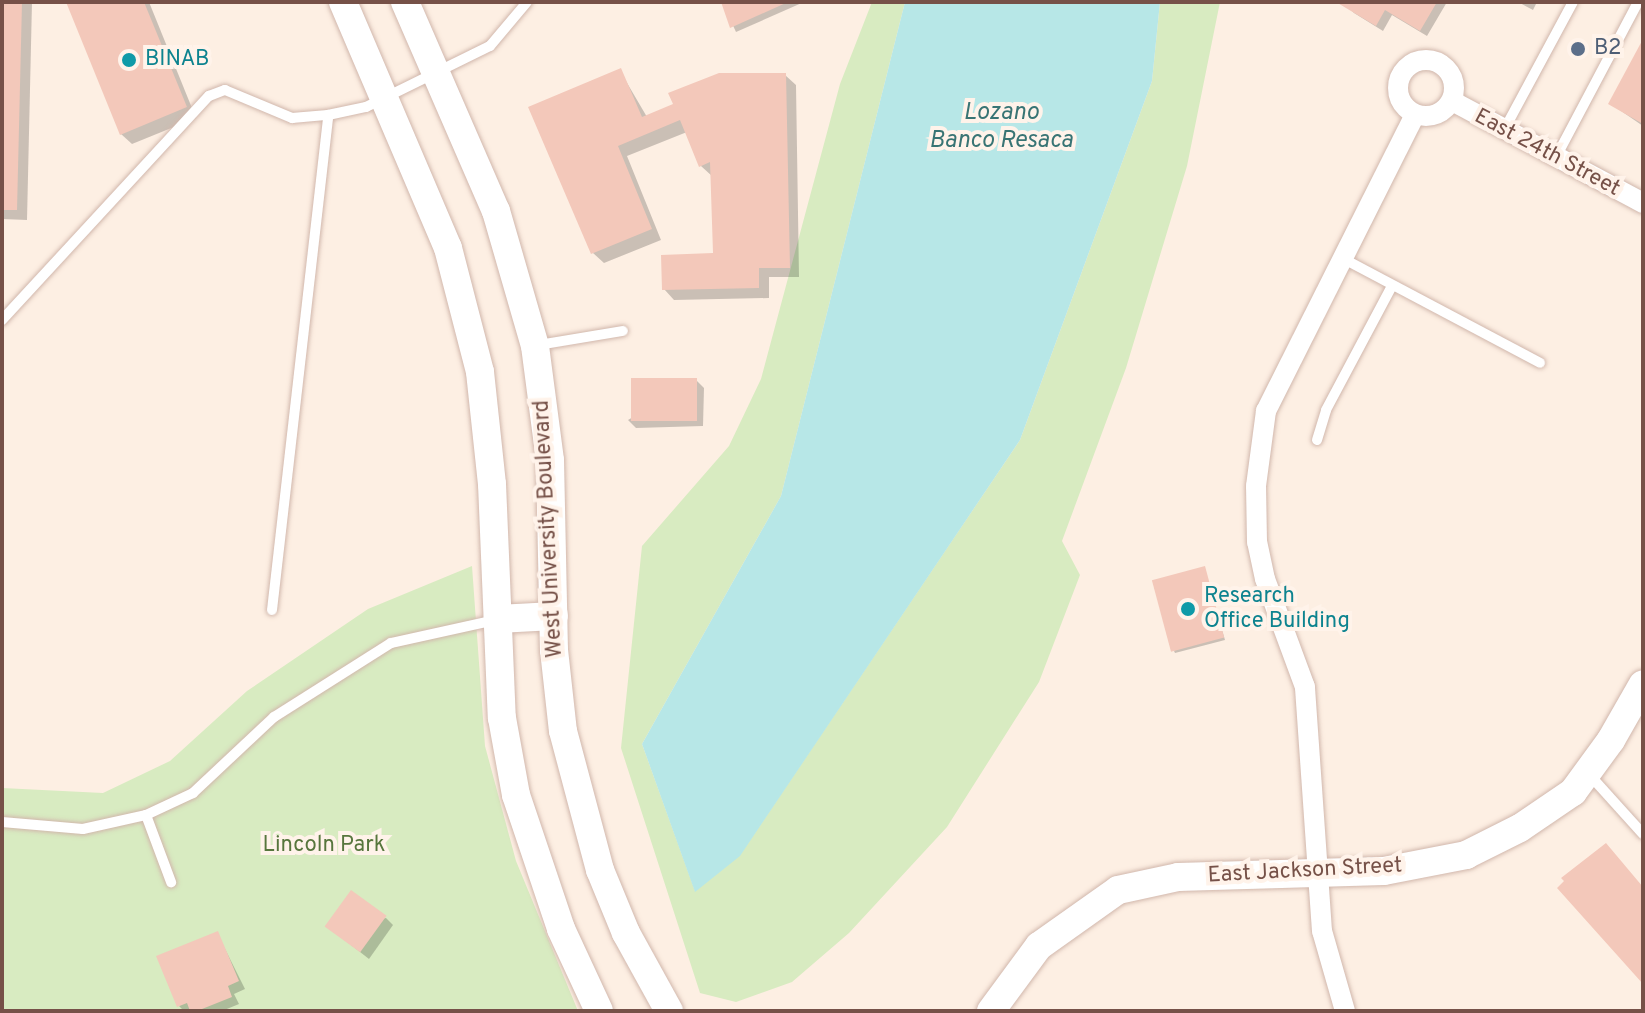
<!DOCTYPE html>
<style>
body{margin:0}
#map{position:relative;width:1645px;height:1013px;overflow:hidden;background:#fdefe3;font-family:Overpass,sans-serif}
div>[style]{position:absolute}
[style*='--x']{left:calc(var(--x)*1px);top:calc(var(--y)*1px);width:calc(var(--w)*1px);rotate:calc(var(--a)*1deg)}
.green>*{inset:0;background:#d8ebc1}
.water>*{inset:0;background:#b7e7e7}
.shadow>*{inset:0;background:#0003}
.building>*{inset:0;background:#f3c8ba;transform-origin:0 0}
.roads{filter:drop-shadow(0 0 2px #d1b7ac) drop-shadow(0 0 2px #d1b7ac)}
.lane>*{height:10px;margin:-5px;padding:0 5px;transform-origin:5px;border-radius:5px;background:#fff}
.street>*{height:20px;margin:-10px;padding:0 10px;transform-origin:10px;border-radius:10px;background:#fff}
.street>.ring{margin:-10px;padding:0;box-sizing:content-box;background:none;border:20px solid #fff;border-radius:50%}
.secondary>*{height:28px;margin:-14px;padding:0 14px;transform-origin:14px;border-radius:14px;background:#fff}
.dots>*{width:22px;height:22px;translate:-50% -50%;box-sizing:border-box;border:4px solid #fff3ea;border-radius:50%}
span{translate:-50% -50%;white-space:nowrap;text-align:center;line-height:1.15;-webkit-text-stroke:8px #fff3ea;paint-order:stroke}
.service-label{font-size:22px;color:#4e5e75}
.left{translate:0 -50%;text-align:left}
.culture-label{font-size:22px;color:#0d838f}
.street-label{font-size:22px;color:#765148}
.park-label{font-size:22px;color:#57763d}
.water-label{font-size:24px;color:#387474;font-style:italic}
.frame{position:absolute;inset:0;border:4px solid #765148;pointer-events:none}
</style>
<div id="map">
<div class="green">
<div style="clip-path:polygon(872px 2px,905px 2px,781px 496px,642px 744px,695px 891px,740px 855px,1020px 440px,1152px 81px,1160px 2px,1220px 2px,1187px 166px,1126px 368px,1062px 541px,1080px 575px,1039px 682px,947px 827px,849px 933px,792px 982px,736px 1002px,700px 993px,621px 748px,642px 546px,729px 446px,761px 379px,840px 84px)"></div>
<div style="clip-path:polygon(472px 566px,485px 746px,516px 861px,578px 1011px,2px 1011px,2px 788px,103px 793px,170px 761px,247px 691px,368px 609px)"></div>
</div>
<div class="water">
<div style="clip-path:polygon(905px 2px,1160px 2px,1152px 81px,1020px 440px,740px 856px,695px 892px,642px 744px,781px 496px)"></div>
</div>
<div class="shadow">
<div style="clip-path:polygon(2px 2px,32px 2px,27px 220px,2px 219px)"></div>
<div style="clip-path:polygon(68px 2px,149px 2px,196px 118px,132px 144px,121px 134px)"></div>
<div style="clip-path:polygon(722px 2px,804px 2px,736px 32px)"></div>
<div style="clip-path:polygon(1350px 2px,1447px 2px,1427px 36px,1392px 15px,1383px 31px,1354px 13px,1348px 7px)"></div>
<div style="clip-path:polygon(1518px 2px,1537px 2px,1533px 10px)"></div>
<div style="clip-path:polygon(1643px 44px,1643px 126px,1611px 104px)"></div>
<div style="clip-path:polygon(620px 71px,647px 117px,785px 75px,796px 85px,799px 277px,769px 277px,769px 298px,674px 300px,664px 289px,715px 255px,713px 177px,701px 166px,687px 132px,627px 156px,661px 240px,604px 263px,593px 253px)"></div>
<div style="clip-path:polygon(696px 380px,704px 388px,703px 426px,636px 428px,628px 420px)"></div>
<div style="clip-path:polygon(1204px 569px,1225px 640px,1175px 653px,1174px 651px)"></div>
<div style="clip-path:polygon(386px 918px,393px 925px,369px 959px,328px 927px)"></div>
<div style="clip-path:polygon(217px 933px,245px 989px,234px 994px,239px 1004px,222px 1011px,184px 1011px,179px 1006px)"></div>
</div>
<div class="building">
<div style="clip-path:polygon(2px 2px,22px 2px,17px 210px,2px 210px)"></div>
<div style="clip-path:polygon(66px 2px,144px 2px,187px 107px,120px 135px)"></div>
<div style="clip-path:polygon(721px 2px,788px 2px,730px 28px)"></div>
<div style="clip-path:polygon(1336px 2px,1437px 2px,1420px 31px,1385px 10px,1376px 26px)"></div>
<div style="clip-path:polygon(1643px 39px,1643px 124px,1608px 104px)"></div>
<div style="clip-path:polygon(621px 68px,642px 117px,673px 104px,668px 93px,719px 73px,786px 73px,790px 268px,759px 268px,759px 288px,662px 290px,661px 255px,713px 253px,710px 162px,699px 167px,680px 120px,618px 146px,652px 229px,591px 254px,528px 107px)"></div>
<div style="left:631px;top:378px;width:66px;height:43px"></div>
<div style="left:1205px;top:566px;width:74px;height:55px;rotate:75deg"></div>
<div style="clip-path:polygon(1606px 843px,1643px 887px,1643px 984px,1557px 888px,1564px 881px,1561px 878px)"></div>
<div style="left:351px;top:890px;width:44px;height:45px;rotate:36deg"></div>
<div style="clip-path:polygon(218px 931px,239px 981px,228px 986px,232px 997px,197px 1011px,190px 1011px,187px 1003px,177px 1007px,156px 956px)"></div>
</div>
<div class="roads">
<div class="lane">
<div style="--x:1504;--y:130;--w:145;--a:-61.7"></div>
<div style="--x:1555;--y:159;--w:178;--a:-62.1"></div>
<div style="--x:1342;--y:258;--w:224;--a:27.9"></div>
<div style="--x:2;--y:320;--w:305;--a:-47.3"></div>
<div style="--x:209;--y:96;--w:17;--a:-21"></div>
<div style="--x:225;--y:90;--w:73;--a:22.7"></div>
<div style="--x:292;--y:118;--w:36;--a:-5"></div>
<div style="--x:538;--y:345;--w:86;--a:-9.4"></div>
<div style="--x:1317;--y:440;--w:31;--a:-73"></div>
<div style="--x:1326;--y:410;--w:140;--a:-62"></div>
<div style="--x:272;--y:610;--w:498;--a:-83.5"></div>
<div style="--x:328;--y:115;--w:39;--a:-12"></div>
<div style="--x:366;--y:107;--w:138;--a:-26.2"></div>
<div style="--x:490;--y:46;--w:57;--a:-49.9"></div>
<div style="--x:1588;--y:773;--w:82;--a:48"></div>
<div style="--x:146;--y:815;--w:72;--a:69.5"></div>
<div style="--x:2;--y:822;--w:81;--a:4.9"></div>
<div style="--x:83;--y:829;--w:65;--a:-12.5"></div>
<div style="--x:146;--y:815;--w:52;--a:-25.1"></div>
<div style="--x:193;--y:793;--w:111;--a:-43.2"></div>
<div style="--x:274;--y:717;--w:138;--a:-32.3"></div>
<div style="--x:391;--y:643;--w:107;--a:-12.4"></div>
</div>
<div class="street">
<div class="ring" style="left:1398px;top:60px;width:36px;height:36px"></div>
<div style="--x:1452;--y:101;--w:217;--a:28.1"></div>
<div style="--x:1345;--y:1011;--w:83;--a:-106"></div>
<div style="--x:1322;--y:931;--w:245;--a:-94"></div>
<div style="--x:1305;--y:687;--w:115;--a:-110.3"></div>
<div style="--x:1265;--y:579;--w:38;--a:-102"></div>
<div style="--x:1257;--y:542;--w:56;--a:-91"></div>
<div style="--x:1256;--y:486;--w:76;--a:-82.4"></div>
<div style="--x:1266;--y:411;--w:331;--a:-63.3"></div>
</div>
<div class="secondary">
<div style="--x:343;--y:2;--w:267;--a:66.9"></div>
<div style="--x:448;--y:248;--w:128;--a:75.5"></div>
<div style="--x:480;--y:372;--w:113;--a:83.9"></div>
<div style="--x:492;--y:484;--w:234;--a:87.6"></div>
<div style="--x:502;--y:718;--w:78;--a:79.7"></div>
<div style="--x:516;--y:795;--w:141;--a:71.4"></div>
<div style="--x:561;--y:929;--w:90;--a:65.1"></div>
<div style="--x:405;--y:2;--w:228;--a:66.5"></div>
<div style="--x:496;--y:211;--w:141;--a:73.9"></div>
<div style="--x:535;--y:346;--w:115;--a:82.5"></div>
<div style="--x:550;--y:460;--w:190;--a:88.8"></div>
<div style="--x:554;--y:650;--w:81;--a:83.7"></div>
<div style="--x:563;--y:731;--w:144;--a:75.1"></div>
<div style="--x:600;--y:870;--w:68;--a:67.6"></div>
<div style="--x:626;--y:933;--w:89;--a:61.1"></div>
<div style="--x:498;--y:619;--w:56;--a:-3.1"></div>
<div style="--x:991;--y:1011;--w:81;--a:-53.6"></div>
<div style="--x:1039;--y:946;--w:97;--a:-35.3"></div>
<div style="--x:1118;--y:890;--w:61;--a:-12.2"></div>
<div style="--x:1178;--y:877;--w:206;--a:-1.7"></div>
<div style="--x:1384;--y:871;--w:84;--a:-11"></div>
<div style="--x:1466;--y:855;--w:60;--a:-26.6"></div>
<div style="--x:1520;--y:828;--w:64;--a:-34.2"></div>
<div style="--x:1573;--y:792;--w:64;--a:-53.8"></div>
<div style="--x:1611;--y:740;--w:64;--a:-60.3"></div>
</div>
</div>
<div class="dots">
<div style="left:1578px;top:49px;background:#5c6f8a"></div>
<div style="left:129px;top:60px;background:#0f9aa8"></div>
<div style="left:1188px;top:609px;background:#0f9aa8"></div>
</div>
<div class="service-label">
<span class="left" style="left:1594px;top:49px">B2</span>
</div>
<div class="culture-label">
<span class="left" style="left:145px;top:60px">BINAB</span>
<span class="left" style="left:1204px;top:609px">Research<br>Office Building</span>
</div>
<div class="street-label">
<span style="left:1547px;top:153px;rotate:28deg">East 24th Street</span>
<span style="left:549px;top:529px;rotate:-93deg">West University Boulevard</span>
<span style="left:1305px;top:871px;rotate:-3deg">East Jackson Street</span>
</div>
<div class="park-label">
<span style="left:324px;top:846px">Lincoln Park</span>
</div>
<div class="water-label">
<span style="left:1001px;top:128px">Lozano<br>Banco Resaca</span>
</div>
<div class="frame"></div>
</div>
